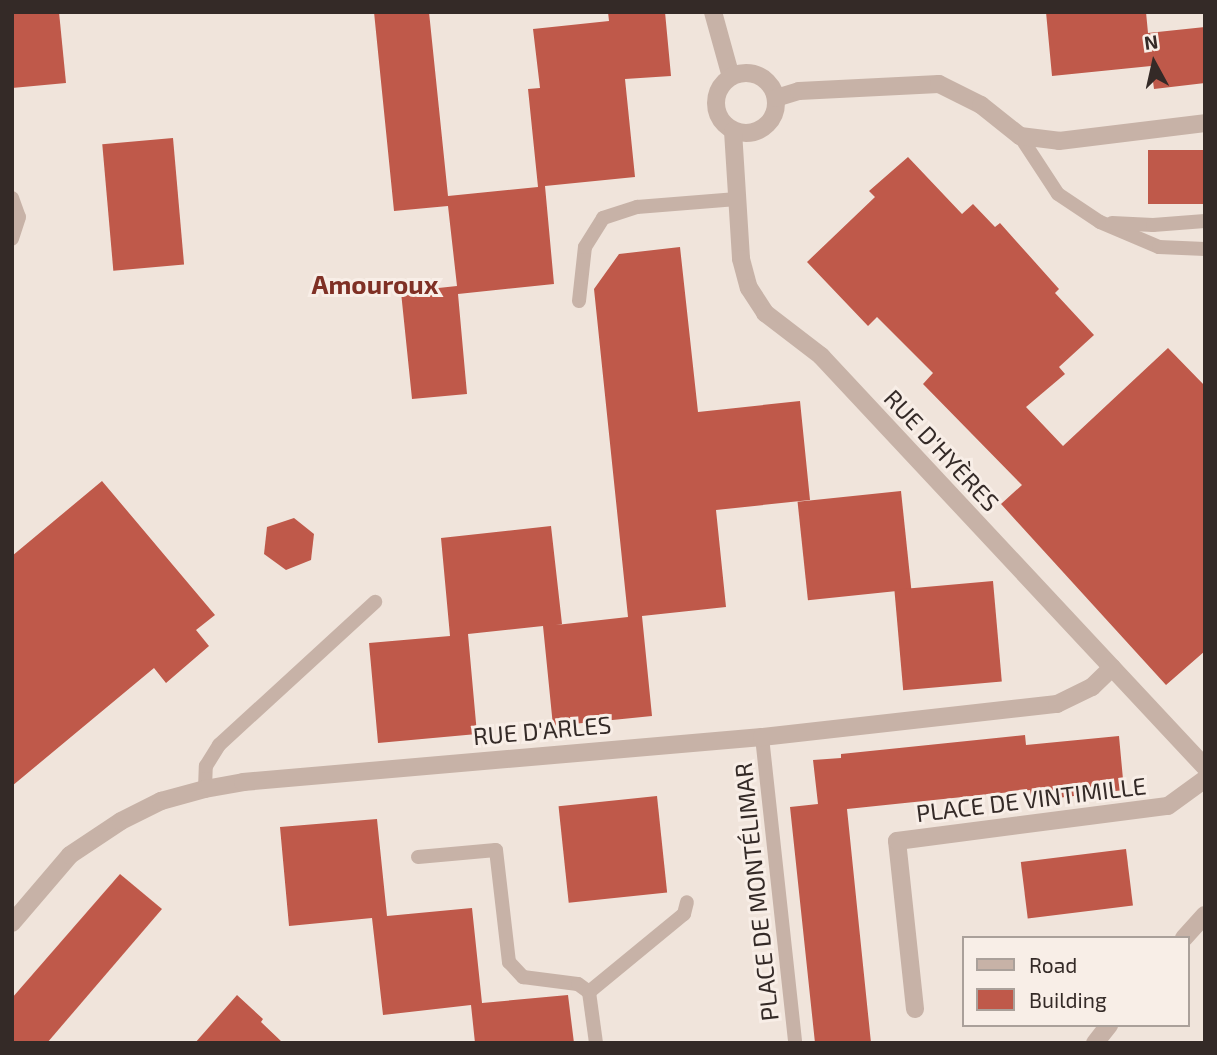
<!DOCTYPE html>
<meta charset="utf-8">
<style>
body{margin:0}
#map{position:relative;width:1217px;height:1055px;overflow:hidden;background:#f0e4db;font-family:"Exo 2",sans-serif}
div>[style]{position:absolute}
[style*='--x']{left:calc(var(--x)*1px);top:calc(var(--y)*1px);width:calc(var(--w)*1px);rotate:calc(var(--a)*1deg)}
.building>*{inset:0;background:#bf594a;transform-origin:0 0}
.lane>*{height:14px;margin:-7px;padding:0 7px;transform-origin:7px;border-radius:7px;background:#c7b2a7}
.street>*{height:18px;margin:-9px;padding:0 9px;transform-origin:9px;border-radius:9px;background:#c7b2a7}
.street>.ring{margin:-9px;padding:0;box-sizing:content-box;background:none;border:18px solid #c7b2a7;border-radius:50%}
span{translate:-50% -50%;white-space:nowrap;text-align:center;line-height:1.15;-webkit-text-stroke:6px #f8eee7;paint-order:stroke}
.street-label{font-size:24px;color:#342a27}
.neighbourhood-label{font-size:26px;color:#7f3025;font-weight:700}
.frame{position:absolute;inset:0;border:14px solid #342a27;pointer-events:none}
.legend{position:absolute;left:962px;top:936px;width:228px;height:91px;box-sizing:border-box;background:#f8eee7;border:2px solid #aaa09a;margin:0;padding:9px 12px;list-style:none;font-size:21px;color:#342a27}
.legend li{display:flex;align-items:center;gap:14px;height:35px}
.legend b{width:35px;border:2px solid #aaa09a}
.north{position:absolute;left:1119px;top:28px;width:70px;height:70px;-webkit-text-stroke:5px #f8eee7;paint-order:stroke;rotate:352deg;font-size:19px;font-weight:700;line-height:28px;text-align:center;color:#342a27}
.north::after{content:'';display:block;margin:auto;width:24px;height:32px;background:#342a27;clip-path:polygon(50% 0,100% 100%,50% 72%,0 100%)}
</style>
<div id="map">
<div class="building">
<div style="clip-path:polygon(12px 12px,59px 12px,66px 83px,12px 88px)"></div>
<div style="clip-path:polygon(374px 12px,429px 12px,448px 196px,538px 187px,528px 89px,540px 88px,533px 29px,609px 21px,608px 12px,665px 12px,671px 76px,625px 79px,635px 177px,545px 186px,554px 284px,458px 294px,467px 394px,412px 399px,401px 292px,457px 286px,448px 206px,394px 211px)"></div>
<div style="clip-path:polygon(1046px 12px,1146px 12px,1148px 33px,1205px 27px,1205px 83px,1154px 89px,1151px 66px,1052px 76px)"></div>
<div style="left:173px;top:138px;width:127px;height:71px;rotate:85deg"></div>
<div style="left:1205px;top:150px;width:54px;height:57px;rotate:90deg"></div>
<div style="clip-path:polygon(908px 157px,962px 214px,973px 204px,995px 227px,1000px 223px,1059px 289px,1055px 293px,1094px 335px,1059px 367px,1065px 374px,1026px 407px,1063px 446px,1168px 348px,1205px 386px,1205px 651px,1166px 685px,1001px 504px,1022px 485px,923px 384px,933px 373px,877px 317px,868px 326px,807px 262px,875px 197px,869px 191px)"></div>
<div style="clip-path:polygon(680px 247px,698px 412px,800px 401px,810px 500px,716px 510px,726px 607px,642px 616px,652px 716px,553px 726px,543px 626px,468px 634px,477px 734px,378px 743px,369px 643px,450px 636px,441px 538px,551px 526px,562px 624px,556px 625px,628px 617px,594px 289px,619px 254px)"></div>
<div style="clip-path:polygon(102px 481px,215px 615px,196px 630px,209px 646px,166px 683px,154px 668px,12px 786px,12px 556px)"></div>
<div style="left:901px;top:491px;width:99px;height:104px;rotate:84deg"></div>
<div style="clip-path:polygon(294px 518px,314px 534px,311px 560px,286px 570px,264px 554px,267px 527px)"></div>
<div style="left:993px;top:581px;width:101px;height:99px;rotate:85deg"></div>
<div style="clip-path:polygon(1025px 735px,1026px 745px,1119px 736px,1124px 790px,1032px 801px,1030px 790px,847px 809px,871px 1043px,815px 1043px,790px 807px,818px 804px,813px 760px,841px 758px,841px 754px)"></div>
<div style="left:657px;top:796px;width:97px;height:99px;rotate:84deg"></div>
<div style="clip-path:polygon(377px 819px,387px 916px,472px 908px,482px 1003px,568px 995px,574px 1043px,475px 1043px,471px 1005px,383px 1015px,372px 918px,289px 926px,280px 827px)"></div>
<div style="left:1126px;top:849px;width:57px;height:106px;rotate:83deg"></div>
<div style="clip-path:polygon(120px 874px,162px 909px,47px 1043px,12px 1043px,12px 998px)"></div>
<div style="clip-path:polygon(237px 995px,263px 1019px,261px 1022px,283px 1043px,195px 1043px)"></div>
</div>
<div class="lane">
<div style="--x:1020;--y:136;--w:69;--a:56.8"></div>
<div style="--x:1058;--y:194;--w:50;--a:33.7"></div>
<div style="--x:1100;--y:222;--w:64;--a:23"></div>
<div style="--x:1159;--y:247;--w:46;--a:2.5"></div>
<div style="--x:12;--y:198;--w:20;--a:70"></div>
<div style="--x:19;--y:217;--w:23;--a:108"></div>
<div style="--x:1112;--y:223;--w:41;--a:2.8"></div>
<div style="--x:1153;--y:225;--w:52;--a:-4.4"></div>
<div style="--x:579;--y:301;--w:54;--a:-83.7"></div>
<div style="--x:585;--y:247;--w:34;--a:-58"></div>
<div style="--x:603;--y:218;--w:36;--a:-18"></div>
<div style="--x:637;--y:207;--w:100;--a:-4.6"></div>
<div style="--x:762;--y:737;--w:308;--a:83.8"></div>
<div style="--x:205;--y:789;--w:23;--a:-88"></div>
<div style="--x:206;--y:766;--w:25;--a:-58"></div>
<div style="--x:219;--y:745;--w:212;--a:-42.5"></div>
<div style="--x:418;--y:857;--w:78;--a:-5.1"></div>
<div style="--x:496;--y:850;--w:113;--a:83.4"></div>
<div style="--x:509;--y:962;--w:21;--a:47"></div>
<div style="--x:523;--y:977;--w:55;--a:7.3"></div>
<div style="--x:578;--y:984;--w:14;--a:36"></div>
<div style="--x:589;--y:992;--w:51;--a:82.2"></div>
<div style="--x:589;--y:992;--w:123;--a:-39.4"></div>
<div style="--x:684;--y:914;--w:12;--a:-76"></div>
</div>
<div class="street">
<div style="--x:713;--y:12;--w:67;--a:74.5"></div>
<div class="ring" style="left:716px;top:73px;width:42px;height:42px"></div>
<div style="--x:776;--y:98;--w:24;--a:-17"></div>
<div style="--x:799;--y:91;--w:140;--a:-2.9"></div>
<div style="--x:939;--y:84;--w:47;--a:26.6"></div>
<div style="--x:981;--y:105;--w:50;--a:38.5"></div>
<div style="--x:1020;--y:136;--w:39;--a:7"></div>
<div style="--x:1059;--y:141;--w:147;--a:-7"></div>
<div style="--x:733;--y:131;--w:128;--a:86.4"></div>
<div style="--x:741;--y:259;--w:30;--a:75"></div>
<div style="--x:749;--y:288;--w:30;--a:57"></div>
<div style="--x:765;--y:313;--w:71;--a:37.5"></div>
<div style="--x:821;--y:356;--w:562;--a:46.95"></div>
<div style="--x:12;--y:923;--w:89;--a:-49.5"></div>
<div style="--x:70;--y:855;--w:61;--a:-33.7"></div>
<div style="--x:121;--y:821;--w:45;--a:-26.6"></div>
<div style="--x:161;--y:801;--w:46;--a:-15.3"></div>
<div style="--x:205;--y:789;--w:39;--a:-10"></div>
<div style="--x:243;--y:782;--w:521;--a:-4.96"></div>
<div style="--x:762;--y:737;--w:297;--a:-6.4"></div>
<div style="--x:1057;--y:704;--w:39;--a:-26"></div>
<div style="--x:1092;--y:687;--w:28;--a:-44"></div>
<div style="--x:1184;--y:938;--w:31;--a:-48"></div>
<div style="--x:915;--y:1009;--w:169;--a:-96.1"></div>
<div style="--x:897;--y:841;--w:273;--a:-7.4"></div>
<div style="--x:1168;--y:806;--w:46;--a:-36.1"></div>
<div style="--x:1095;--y:1043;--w:23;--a:-52"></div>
</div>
<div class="street-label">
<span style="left:942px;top:450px;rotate:47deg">RUE D'HYÈRES</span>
<span style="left:542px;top:730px;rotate:-5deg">RUE D'ARLES</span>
<span style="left:1031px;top:799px;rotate:-7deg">PLACE DE VINTIMILLE</span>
<span style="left:756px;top:892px;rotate:-96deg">PLACE DE MONTÉLIMAR</span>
</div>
<div class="neighbourhood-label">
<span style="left:375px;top:284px">Amouroux</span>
</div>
<div class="frame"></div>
<ul class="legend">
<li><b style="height:9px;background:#c7b2a7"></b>Road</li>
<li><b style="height:19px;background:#bf594a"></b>Building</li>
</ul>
<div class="north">N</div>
</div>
